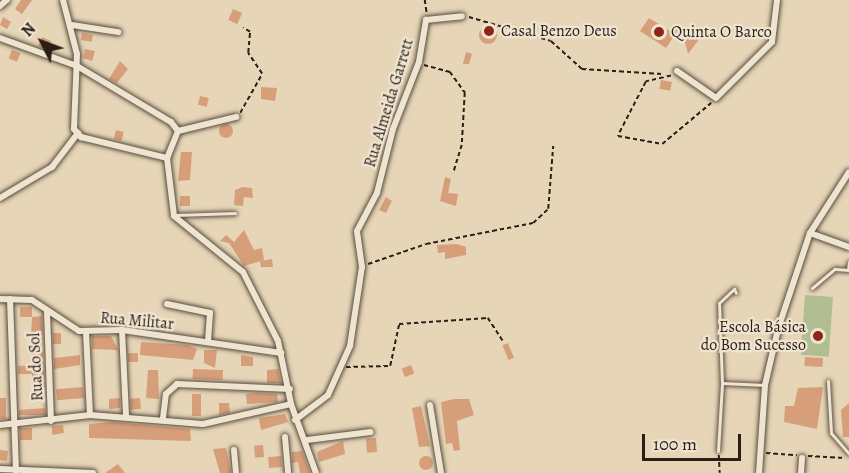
<!DOCTYPE html>
<meta charset="utf-8">
<style>
body{margin:0}
#map{position:relative;width:849px;height:473px;overflow:hidden;background:#e6d5b6;font-family:Alegreya,serif}
div>[style]{position:absolute}
[style*='--x']{left:calc(var(--x)*1px);top:calc(var(--y)*1px);width:calc(var(--w)*1px);rotate:calc(var(--a)*1deg)}
.green>*{inset:0;background:#b1be91;transform-origin:0 0}
.building>*{inset:0;background:#d79f79;transform-origin:0 0}
.round{border-radius:50%}
.path>*{height:1.5px;margin-top:-0.75px;transform-origin:0;background:repeating-linear-gradient(90deg,#291e18 0 4.5px,transparent 0 7.5px)}
.roads{filter:drop-shadow(0 0 2px #584c40) drop-shadow(0 0 2px #584c40)}
.service>*{height:3px;margin:-1.5px;padding:0 1.5px;transform-origin:1.5px;border-radius:1.5px;background:#efe4d0}
.minor>*{height:6px;margin:-3px;padding:0 3px;transform-origin:3px;border-radius:3px;background:#efe4d0}
.dots>*{width:16px;height:16px;translate:-50% -50%;box-sizing:border-box;border:3px solid #efe4d0;border-radius:50%}
span{translate:-50% -50%;white-space:nowrap;text-align:center;line-height:1.15;-webkit-text-stroke:4.5px #efe4d0;paint-order:stroke}
.poi-label{font-size:16px;color:#291e18}
.left{translate:0 -50%;text-align:left}
.right{translate:-100% -50%;text-align:right}
.street-label{font-size:16px;color:#291e18}
.north{position:absolute;left:12px;top:12px;width:60px;height:60px;-webkit-text-stroke:4px #efe4d0;paint-order:stroke;rotate:312deg;font-size:16px;font-weight:700;line-height:24px;text-align:center;color:#291e18}
.north::after{content:'';display:block;margin:auto;width:21px;height:27px;background:#291e18;clip-path:polygon(50% 0,100% 100%,50% 72%,0 100%)}
.scale{position:absolute;left:642px;top:434px;width:99px;height:27px;box-sizing:border-box;border:3px solid #291e18;border-top:0;padding-left:8px;font-size:18px;line-height:21px;white-space:nowrap;color:#291e18;-webkit-text-stroke:4px #efe4d0;paint-order:stroke}
</style>
<div id="map">
<div class="green">
<div style="left:805px;top:295px;width:28px;height:60px;rotate:4deg"></div>
</div>
<div class="building">
<div style="clip-path:polygon(21px 0,32px 0,22px 14px,15px 9px)"></div>
<div style="left:233px;top:9px;width:10px;height:12px;rotate:24deg"></div>
<div style="clip-path:polygon(3px 17px,11px 22px,7px 29px,0 25px)"></div>
<div style="clip-path:polygon(649px 18px,670px 31px,678px 30px,666px 48px,640px 31px)"></div>
<div class="round" style="left:479px;top:26px;width:18px;height:18px"></div>
<div style="clip-path:polygon(692px 32px,700px 38px,688px 54px,685px 42px)"></div>
<div style="left:82px;top:33px;width:11px;height:7px;rotate:10deg"></div>
<div style="left:42px;top:37px;width:10px;height:10px;rotate:24deg"></div>
<div style="clip-path:polygon(85px 49px,95px 51px,92px 61px,83px 58px)"></div>
<div style="left:12px;top:50px;width:9px;height:9px;rotate:21deg"></div>
<div style="clip-path:polygon(466px 52px,472px 54px,469px 64px,463px 64px)"></div>
<div style="clip-path:polygon(120px 61px,128px 69px,117px 83px,109px 79px)"></div>
<div style="left:661px;top:80px;width:11px;height:9px;rotate:10deg"></div>
<div style="clip-path:polygon(261px 87px,277px 88px,275px 101px,261px 99px)"></div>
<div style="left:200px;top:96px;width:9px;height:9px;rotate:13deg"></div>
<div class="round" style="left:219px;top:124px;width:14px;height:14px"></div>
<div style="left:116px;top:130px;width:8px;height:9px;rotate:14deg"></div>
<div style="clip-path:polygon(181px 152px,192px 152px,190px 180px,178px 181px)"></div>
<div style="clip-path:polygon(445px 177px,451px 179px,448px 193px,458px 194px,456px 206px,440px 201px)"></div>
<div style="clip-path:polygon(243px 187px,252px 188px,253px 198px,244px 197px,243px 206px,234px 205px,235px 190px)"></div>
<div style="left:180px;top:196px;width:10px;height:10px"></div>
<div style="clip-path:polygon(386px 197px,392px 201px,386px 213px,379px 210px)"></div>
<div style="clip-path:polygon(244px 230px,254px 250px,262px 248px,264px 260px,244px 266px,229px 243px,220px 241px,226px 235px,234px 242px)"></div>
<div style="clip-path:polygon(457px 244px,466px 247px,466px 255px,445px 259px,445px 252px,438px 253px,437px 245px)"></div>
<div style="clip-path:polygon(272px 259px,273px 267px,261px 267px,260px 261px)"></div>
<div style="left:32px;top:307px;width:10px;height:12px;rotate:90deg"></div>
<div style="clip-path:polygon(42px 316px,43px 340px,36px 340px,31px 337px,32px 317px)"></div>
<div style="left:53px;top:333px;width:8px;height:11px"></div>
<div style="clip-path:polygon(92px 336px,111px 336px,118px 350px,92px 349px)"></div>
<div style="clip-path:polygon(141px 342px,188px 345px,197px 349px,193px 360px,140px 355px)"></div>
<div style="left:508px;top:343px;width:16px;height:6px;rotate:68deg"></div>
<div style="clip-path:polygon(204px 350px,217px 350px,215px 368px,204px 363px)"></div>
<div style="clip-path:polygon(33px 352px,43px 352px,45px 387px,32px 387px,32px 374px,18px 374px,18px 366px,33px 365px)"></div>
<div style="left:128px;top:353px;width:10px;height:9px"></div>
<div style="clip-path:polygon(80px 355px,80px 365px,54px 369px,54px 358px)"></div>
<div style="clip-path:polygon(241px 355px,253px 357px,253px 366px,241px 366px)"></div>
<div style="left:805px;top:357px;width:18px;height:9px;rotate:3deg"></div>
<div style="left:411px;top:365px;width:9px;height:10px;rotate:69deg"></div>
<div style="left:193px;top:369px;width:30px;height:10px;rotate:2deg"></div>
<div style="clip-path:polygon(278px 369px,281px 383px,267px 383px,267px 370px)"></div>
<div style="clip-path:polygon(148px 370px,158px 370px,159px 399px,146px 398px)"></div>
<div style="left:83px;top:387px;width:11px;height:27px;rotate:85deg"></div>
<div style="clip-path:polygon(823px 387px,817px 429px,784px 422px,785px 406px,794px 406px,798px 388px)"></div>
<div style="clip-path:polygon(256px 393px,277px 394px,278px 402px,247px 404px,246px 394px)"></div>
<div style="left:192px;top:394px;width:9px;height:22px"></div>
<div style="left:0;top:398px;width:6px;height:21px"></div>
<div style="clip-path:polygon(120px 398px,120px 408px,109px 409px,109px 399px)"></div>
<div style="left:140px;top:398px;width:11px;height:10px;rotate:85deg"></div>
<div style="clip-path:polygon(454px 399px,469px 399px,474px 415px,457px 421px,460px 450px,454px 451px,452px 443px,446px 444px,441px 402px)"></div>
<div style="clip-path:polygon(219px 403px,229px 403px,230px 413px,219px 415px)"></div>
<div style="clip-path:polygon(849px 403px,849px 437px,843px 437px,841px 410px)"></div>
<div style="clip-path:polygon(421px 406px,430px 446px,419px 447px,412px 408px)"></div>
<div style="clip-path:polygon(45px 408px,46px 415px,19px 415px,19px 410px)"></div>
<div style="clip-path:polygon(285px 414px,288px 422px,261px 430px,259px 418px)"></div>
<div style="clip-path:polygon(113px 422px,190px 429px,191px 441px,89px 438px,89px 424px)"></div>
<div style="clip-path:polygon(63px 425px,64px 433px,52px 435px,52px 426px)"></div>
<div style="left:32px;top:428px;width:12px;height:12px;rotate:90deg"></div>
<div style="left:376px;top:438px;width:14px;height:10px;rotate:86deg"></div>
<div style="clip-path:polygon(343px 441px,345px 454px,319px 462px,317px 452px)"></div>
<div style="left:263px;top:445px;width:12px;height:9px;rotate:85deg"></div>
<div style="clip-path:polygon(226px 448px,231px 473px,220px 473px,213px 449px)"></div>
<div style="clip-path:polygon(0 450px,8px 451px,7px 461px,0 460px)"></div>
<div style="clip-path:polygon(302px 451px,310px 473px,300px 473px,298px 462px,292px 463px,292px 452px)"></div>
<div class="round" style="left:419px;top:456px;width:14px;height:14px"></div>
<div style="left:281px;top:456px;width:11px;height:13px;rotate:85deg"></div>
<div style="clip-path:polygon(118px 464px,125px 473px,105px 473px)"></div>
</div>
<div class="path">
<div style="--x:425;--y:0;--w:14;--a:82"></div>
<div style="--x:469;--y:17;--w:85;--a:16.3"></div>
<div style="--x:551;--y:41;--w:42;--a:42.1"></div>
<div style="--x:582;--y:69;--w:80;--a:3.6"></div>
<div style="--x:424;--y:65;--w:27;--a:15"></div>
<div style="--x:450;--y:72;--w:26;--a:54"></div>
<div style="--x:465;--y:93;--w:52;--a:93.3"></div>
<div style="--x:462;--y:145;--w:30;--a:107"></div>
<div style="--x:671;--y:76;--w:26;--a:167"></div>
<div style="--x:646;--y:82;--w:61;--a:117.4"></div>
<div style="--x:618;--y:136;--w:45;--a:10.3"></div>
<div style="--x:662;--y:144;--w:64;--a:-39.9"></div>
<div style="--x:240;--y:113;--w:45;--a:-60.6"></div>
<div style="--x:262;--y:74;--w:25;--a:-124"></div>
<div style="--x:248;--y:53;--w:21;--a:-85"></div>
<div style="--x:250;--y:32;--w:8;--a:-150"></div>
<div style="--x:368;--y:264;--w:61;--a:-19"></div>
<div style="--x:426;--y:244;--w:109;--a:-11.1"></div>
<div style="--x:533;--y:223;--w:21;--a:-43"></div>
<div style="--x:548;--y:209;--w:63;--a:-85.5"></div>
<div style="--x:346;--y:367;--w:44;--a:-1.3"></div>
<div style="--x:390;--y:366;--w:43;--a:-77.9"></div>
<div style="--x:399;--y:324;--w:89;--a:-3.9"></div>
<div style="--x:488;--y:318;--w:27;--a:57"></div>
<div style="--x:766;--y:453;--w:31;--a:4"></div>
<div style="--x:719;--y:455;--w:18;--a:87"></div>
<div style="--x:808;--y:456;--w:37;--a:3"></div>
</div>
<div class="roads">
<div class="service">
<div style="--x:176;--y:215;--w:59;--a:-1.9"></div>
<div style="--x:848;--y:270;--w:8;--a:-83"></div>
<div style="--x:812;--y:288;--w:30;--a:-40"></div>
<div style="--x:835;--y:269;--w:14;--a:4"></div>
<div style="--x:828;--y:381;--w:52;--a:86.7"></div>
<div style="--x:831;--y:433;--w:28;--a:49"></div>
<div style="--x:722;--y:383;--w:80;--a:-92.1"></div>
<div style="--x:719;--y:303;--w:21;--a:-43"></div>
<div style="--x:734;--y:289;--w:4;--a:63"></div>
<div style="--x:718;--y:451;--w:68;--a:-86.6"></div>
<div style="--x:722;--y:383;--w:43;--a:2.7"></div>
</div>
<div class="minor">
<div style="--x:63;--y:0;--w:56;--a:75.5"></div>
<div style="--x:77;--y:54;--w:75;--a:92.3"></div>
<div style="--x:74;--y:129;--w:11;--a:49"></div>
<div style="--x:81;--y:137;--w:89;--a:13.7"></div>
<div style="--x:0;--y:6;--w:9;--a:-41"></div>
<div style="--x:72;--y:25;--w:47;--a:8.7"></div>
<div style="--x:0;--y:38;--w:82;--a:20"></div>
<div style="--x:77;--y:66;--w:109;--a:30.8"></div>
<div style="--x:171;--y:122;--w:11;--a:52"></div>
<div style="--x:178;--y:131;--w:29;--a:112"></div>
<div style="--x:677;--y:71;--w:47;--a:34.7"></div>
<div style="--x:716;--y:98;--w:79;--a:-45"></div>
<div style="--x:772;--y:42;--w:42;--a:-83.2"></div>
<div style="--x:178;--y:131;--w:60;--a:-13.6"></div>
<div style="--x:167;--y:158;--w:58;--a:83.1"></div>
<div style="--x:174;--y:216;--w:89;--a:39.1"></div>
<div style="--x:243;--y:272;--w:77;--a:63.1"></div>
<div style="--x:278;--y:341;--w:64;--a:78.3"></div>
<div style="--x:291;--y:404;--w:73;--a:70.1"></div>
<div style="--x:0;--y:198;--w:61;--a:-30.8"></div>
<div style="--x:52;--y:167;--w:43;--a:-52.6"></div>
<div style="--x:810;--y:233;--w:41;--a:19.7"></div>
<div style="--x:0;--y:299;--w:32;--a:2"></div>
<div style="--x:32;--y:300;--w:56;--a:33.4"></div>
<div style="--x:79;--y:331;--w:43;--a:-1.3"></div>
<div style="--x:122;--y:330;--w:161;--a:8.2"></div>
<div style="--x:10;--y:299;--w:174;--a:88"></div>
<div style="--x:167;--y:304;--w:44;--a:11.8"></div>
<div style="--x:210;--y:313;--w:29;--a:94"></div>
<div style="--x:47;--y:312;--w:109;--a:87.9"></div>
<div style="--x:122;--y:330;--w:86;--a:87.3"></div>
<div style="--x:86;--y:331;--w:84;--a:87.3"></div>
<div style="--x:430;--y:405;--w:69;--a:80.8"></div>
<div style="--x:163;--y:418;--w:24;--a:-83"></div>
<div style="--x:166;--y:394;--w:15;--a:-42"></div>
<div style="--x:177;--y:384;--w:113;--a:2.5"></div>
<div style="--x:295;--y:420;--w:41;--a:-37.1"></div>
<div style="--x:328;--y:395;--w:54;--a:-65.8"></div>
<div style="--x:350;--y:346;--w:80;--a:-81.4"></div>
<div style="--x:362;--y:267;--w:36;--a:-98"></div>
<div style="--x:357;--y:231;--w:43;--a:-62.2"></div>
<div style="--x:377;--y:193;--w:66;--a:-76"></div>
<div style="--x:393;--y:129;--w:72;--a:-68.8"></div>
<div style="--x:419;--y:62;--w:43;--a:-80.5"></div>
<div style="--x:426;--y:20;--w:36;--a:-6"></div>
<div style="--x:0;--y:425;--w:91;--a:-6.3"></div>
<div style="--x:90;--y:415;--w:113;--a:4.6"></div>
<div style="--x:203;--y:424;--w:90;--a:-12.8"></div>
<div style="--x:285;--y:437;--w:36;--a:85"></div>
<div style="--x:307;--y:440;--w:64;--a:-7.1"></div>
<div style="--x:234;--y:450;--w:23;--a:85"></div>
<div style="--x:0;--y:469;--w:93;--a:2.5"></div>
<div style="--x:759;--y:473;--w:88;--a:-86.1"></div>
<div style="--x:765;--y:385;--w:57;--a:-76.9"></div>
<div style="--x:778;--y:329;--w:101;--a:-71.6"></div>
<div style="--x:810;--y:233;--w:72;--a:-57.4"></div>
<div style="--x:801;--y:473;--w:15;--a:-86"></div>
</div>
</div>
<div class="dots">
<div style="left:489px;top:31px;background:#8f2418"></div>
<div style="left:659px;top:32px;background:#8f2418"></div>
<div style="left:818px;top:336px;background:#8f2418"></div>
</div>
<div class="poi-label">
<span class="left" style="left:501px;top:31px">Casal Benzo Deus</span>
<span class="left" style="left:671px;top:32px">Quinta O Barco</span>
<span class="right" style="left:806px;top:336px">Escola Básica<br>do Bom Sucesso</span>
</div>
<div class="street-label">
<span style="left:389px;top:103px;rotate:-73deg">Rua Almeida Garrett</span>
<span style="left:137px;top:321px;rotate:5deg">Rua Militar</span>
<span style="left:36px;top:367px;rotate:-93deg">Rua do Sol</span>
</div>
<div class="north">N</div>
<div class="scale">100 m</div>
</div>
